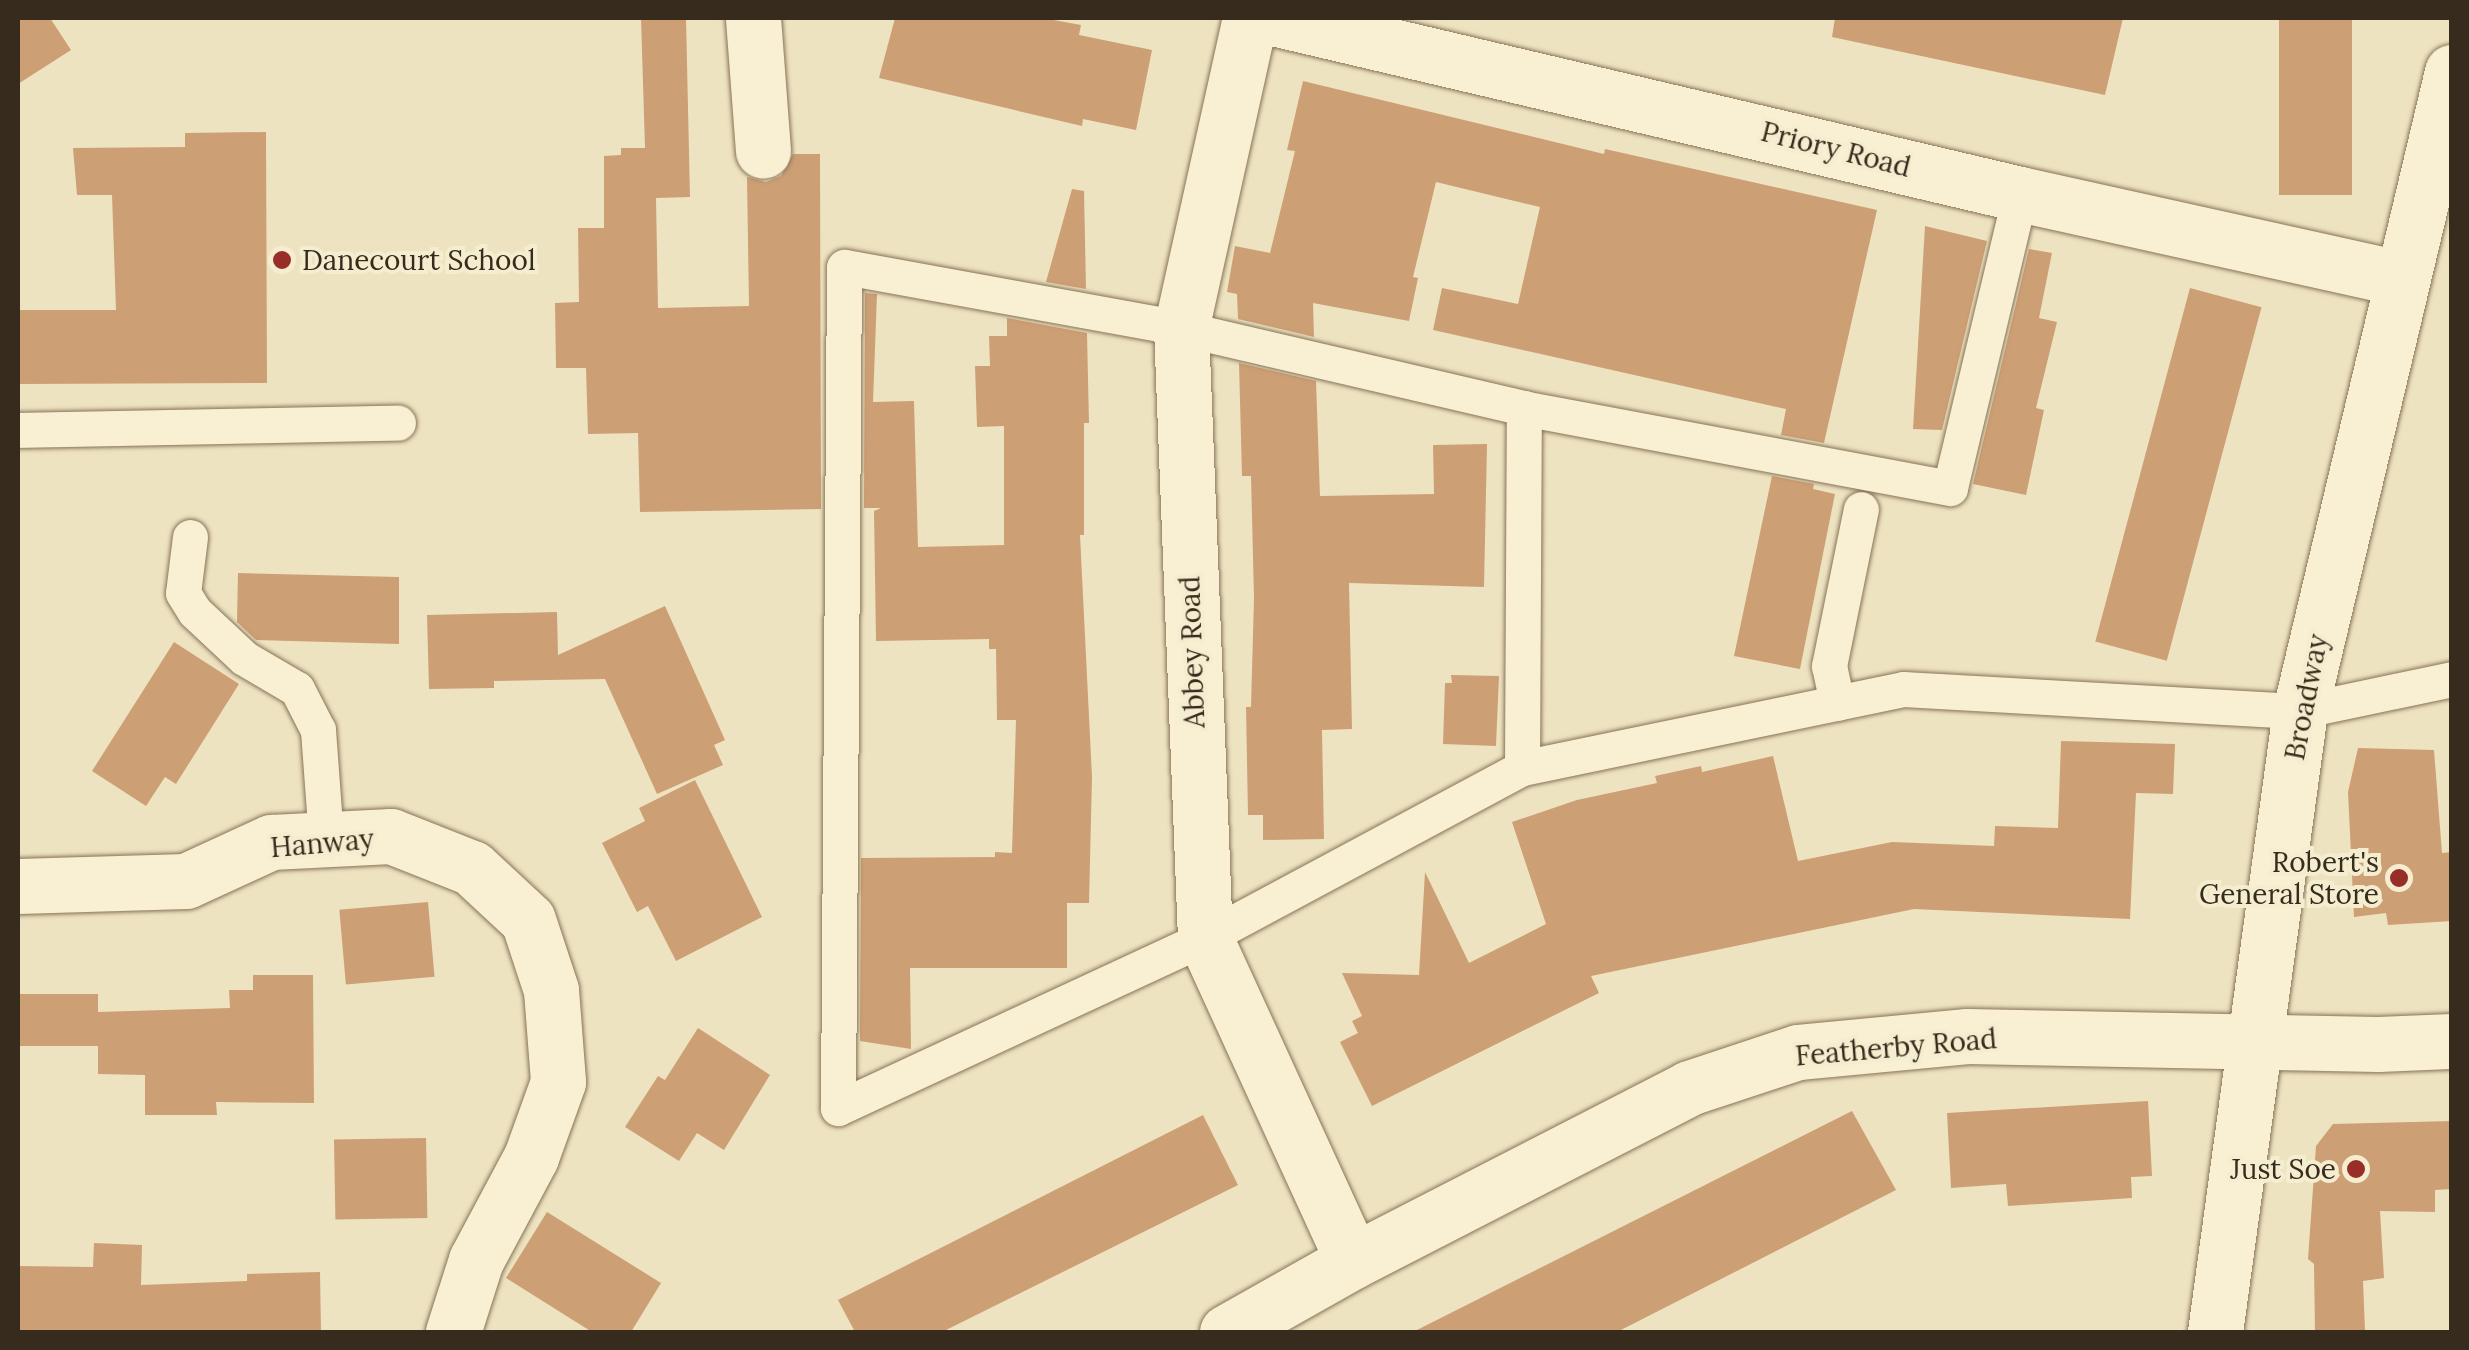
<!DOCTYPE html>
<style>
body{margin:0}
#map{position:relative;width:2469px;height:1350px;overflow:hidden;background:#eee3c0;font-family:Lora,serif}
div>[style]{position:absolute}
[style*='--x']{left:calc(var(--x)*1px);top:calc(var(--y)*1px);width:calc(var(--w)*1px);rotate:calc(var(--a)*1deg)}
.building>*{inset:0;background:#cd9f75;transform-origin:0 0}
.roads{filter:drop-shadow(0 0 2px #877458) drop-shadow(0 0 2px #877458)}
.service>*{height:35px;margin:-17.5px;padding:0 17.5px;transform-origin:17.5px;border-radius:17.5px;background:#f9f0d3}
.minor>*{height:55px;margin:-27.5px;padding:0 27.5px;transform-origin:27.5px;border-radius:27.5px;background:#f9f0d3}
.dots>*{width:28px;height:28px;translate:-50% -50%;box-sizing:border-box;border:5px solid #f5edcf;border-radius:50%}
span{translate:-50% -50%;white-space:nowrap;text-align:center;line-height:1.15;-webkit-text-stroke:8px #f5edcf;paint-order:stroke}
.street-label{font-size:28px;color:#362b1c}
.poi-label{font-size:28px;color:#362b1c}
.left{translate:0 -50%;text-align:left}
.right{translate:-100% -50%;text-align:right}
.frame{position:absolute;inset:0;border:20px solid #362b1c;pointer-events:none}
</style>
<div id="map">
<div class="building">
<div style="clip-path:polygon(18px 18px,50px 18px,71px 50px,18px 84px)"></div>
<div style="clip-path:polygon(641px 18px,686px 18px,690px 197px,656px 198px,658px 308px,749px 306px,747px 177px,766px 182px,781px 176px,793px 154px,820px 154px,821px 509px,640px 512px,638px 433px,588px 434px,586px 368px,556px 368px,555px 303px,579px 302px,578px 228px,604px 228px,604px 156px,621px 155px,621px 148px,645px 148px)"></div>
<div style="clip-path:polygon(895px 18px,1043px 18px,1081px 25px,1079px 35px,1152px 50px,1136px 130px,1083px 119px,1082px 126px,879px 78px)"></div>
<div style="clip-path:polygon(1835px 18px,2123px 18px,2105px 95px,1832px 37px)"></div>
<div style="left:2279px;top:18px;width:73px;height:177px"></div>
<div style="clip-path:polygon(1303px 81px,1604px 154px,1605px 149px,1877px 210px,1824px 443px,1781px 435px,1786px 409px,1433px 330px,1442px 288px,1518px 304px,1540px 207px,1436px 182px,1413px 277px,1418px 278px,1409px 321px,1313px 303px,1314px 337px,1238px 319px,1237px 294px,1227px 292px,1235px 246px,1270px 253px,1295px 151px,1287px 150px)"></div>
<div style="clip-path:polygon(266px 132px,267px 383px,18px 384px,18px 310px,116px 310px,112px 195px,77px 195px,73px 148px,185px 147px,185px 133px)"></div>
<div style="clip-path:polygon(1072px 189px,1084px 191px,1086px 289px,1046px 282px)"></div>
<div style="clip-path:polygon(1925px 226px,1987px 241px,1942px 430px,1913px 429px)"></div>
<div style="clip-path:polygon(2029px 249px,2052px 253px,2039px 318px,2057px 322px,2036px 408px,2044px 410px,2026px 495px,1973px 484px)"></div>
<div style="left:2190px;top:288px;width:74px;height:366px;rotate:15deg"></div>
<div style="clip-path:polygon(865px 293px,877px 294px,873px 402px,914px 401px,918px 547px,1004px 545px,1004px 426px,977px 427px,975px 366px,990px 366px,989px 336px,1007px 336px,1007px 318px,1087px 333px,1089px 423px,1084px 423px,1084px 535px,1080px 535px,1092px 777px,1089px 903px,1067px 903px,1067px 968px,910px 968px,911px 1049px,860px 1041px,861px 858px,995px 857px,995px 852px,1012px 853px,1016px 720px,997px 720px,996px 649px,989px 649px,989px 639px,876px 641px,874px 511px,881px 508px,864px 508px)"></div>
<div style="clip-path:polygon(1239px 363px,1316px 381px,1320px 496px,1434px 494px,1433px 445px,1487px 444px,1484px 587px,1349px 583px,1352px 729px,1322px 730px,1324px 839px,1263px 840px,1263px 815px,1248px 815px,1246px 707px,1251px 707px,1254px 598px,1251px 476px,1242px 476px)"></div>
<div style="clip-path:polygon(1772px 476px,1814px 484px,1813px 489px,1835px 494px,1800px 669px,1734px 656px)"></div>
<div style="clip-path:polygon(238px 573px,399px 577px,399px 644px,256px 640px,237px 622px)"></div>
<div style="clip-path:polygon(665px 606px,725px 740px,714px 745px,723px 765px,657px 794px,605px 679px,494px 681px,494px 688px,429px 689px,427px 615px,557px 612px,558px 655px)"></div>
<div style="clip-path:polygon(174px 642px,239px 684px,176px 784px,165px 777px,146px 806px,92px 771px)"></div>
<div style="clip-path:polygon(1451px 675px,1499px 676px,1496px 746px,1443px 744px,1445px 683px,1452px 683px)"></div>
<div style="clip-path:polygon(2061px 741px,2175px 744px,2173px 794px,2136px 793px,2130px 919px,1914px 909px,1591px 976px,1599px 993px,1372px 1106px,1340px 1042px,1358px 1033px,1352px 1021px,1362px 1016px,1342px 973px,1419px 975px,1425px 872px,1469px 963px,1546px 924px,1512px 822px,1577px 800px,1657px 783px,1655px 776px,1701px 766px,1702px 772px,1773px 756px,1798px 861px,1892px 842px,1994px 846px,1995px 826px,2058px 828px)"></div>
<div style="clip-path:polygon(2358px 748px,2434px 750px,2442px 853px,2452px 852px,2452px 921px,2388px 925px,2386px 913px,2354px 917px,2348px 792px)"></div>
<div style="clip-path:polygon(695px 780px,762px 917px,676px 961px,648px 906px,637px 912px,602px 843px,645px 821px,639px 808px)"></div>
<div style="left:428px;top:902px;width:75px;height:89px;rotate:85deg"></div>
<div style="clip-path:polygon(253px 975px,313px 975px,314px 1103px,216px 1102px,217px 1115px,145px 1115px,145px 1075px,98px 1074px,98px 1046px,18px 1046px,18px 994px,98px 994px,98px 1012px,230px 1008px,229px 990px,253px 990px)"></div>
<div style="clip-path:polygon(698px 1028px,770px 1075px,724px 1150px,697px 1133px,679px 1161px,625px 1127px,658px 1076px,665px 1080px)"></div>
<div style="clip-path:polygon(2148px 1101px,2152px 1176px,2131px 1177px,2132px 1198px,2008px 1206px,2006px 1184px,1951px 1188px,1947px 1113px)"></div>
<div style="clip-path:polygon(1852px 1111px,1896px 1190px,1617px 1332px,1413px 1332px)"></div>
<div style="clip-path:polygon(1203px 1115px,1238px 1185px,942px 1332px,855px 1332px,838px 1300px)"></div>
<div style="clip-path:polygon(2452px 1121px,2452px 1189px,2435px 1190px,2435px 1212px,2380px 1211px,2384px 1278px,2363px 1281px,2365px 1330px,2315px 1332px,2314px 1264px,2308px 1259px,2316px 1146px,2333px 1124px)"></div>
<div style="left:426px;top:1138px;width:80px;height:92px;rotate:89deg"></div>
<div style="clip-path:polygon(547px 1212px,661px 1283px,631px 1332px,592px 1332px,506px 1278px)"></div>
<div style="clip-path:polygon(94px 1243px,142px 1245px,141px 1285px,247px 1281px,247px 1274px,320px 1272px,321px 1332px,18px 1332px,18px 1266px,93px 1267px)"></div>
</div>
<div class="roads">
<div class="service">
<div style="--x:2020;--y:194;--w:302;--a:103.4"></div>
<div style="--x:1950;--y:488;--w:433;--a:-169.4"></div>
<div style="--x:1524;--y:408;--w:352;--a:-166.9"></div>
<div style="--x:1181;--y:328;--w:342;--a:-169.7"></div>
<div style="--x:844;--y:267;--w:841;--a:90.41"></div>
<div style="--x:838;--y:1108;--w:404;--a:-24.9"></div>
<div style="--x:1205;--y:938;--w:360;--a:-28.2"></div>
<div style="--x:1522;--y:768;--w:389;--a:-11.7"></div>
<div style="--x:1903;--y:689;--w:398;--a:3.2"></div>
<div style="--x:2300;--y:711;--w:155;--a:-11.9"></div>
<div style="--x:18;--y:430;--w:380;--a:-1.1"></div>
<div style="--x:190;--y:537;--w:56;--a:97.1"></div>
<div style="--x:183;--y:593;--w:22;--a:58"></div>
<div style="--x:195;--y:612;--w:67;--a:43.2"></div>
<div style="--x:244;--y:658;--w:61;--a:30.3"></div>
<div style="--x:297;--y:689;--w:46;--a:62.9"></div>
<div style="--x:318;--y:730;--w:109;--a:85.8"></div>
<div style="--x:1837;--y:703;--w:38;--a:-102"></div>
<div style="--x:1829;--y:666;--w:160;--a:-78.5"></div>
<div style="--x:1522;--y:768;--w:360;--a:-89.7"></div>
</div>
<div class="minor">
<div style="--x:753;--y:18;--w:133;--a:85.7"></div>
<div style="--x:1250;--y:18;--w:318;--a:102.5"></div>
<div style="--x:1181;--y:328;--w:610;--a:87.75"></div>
<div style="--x:1205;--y:938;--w:355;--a:65.4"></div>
<div style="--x:1273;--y:18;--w:767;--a:13.26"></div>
<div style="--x:2020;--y:194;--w:389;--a:12.5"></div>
<div style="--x:18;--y:886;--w:168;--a:-1.7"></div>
<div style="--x:186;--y:881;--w:94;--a:-24.6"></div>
<div style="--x:271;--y:842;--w:120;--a:-2.9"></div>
<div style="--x:391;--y:836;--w:87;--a:21.6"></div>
<div style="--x:472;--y:868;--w:76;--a:42.9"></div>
<div style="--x:528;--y:920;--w:74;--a:71.8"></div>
<div style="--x:551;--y:990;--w:92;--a:85.6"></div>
<div style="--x:558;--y:1082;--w:80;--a:109.8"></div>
<div style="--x:531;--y:1157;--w:117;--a:118.1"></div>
<div style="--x:476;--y:1260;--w:76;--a:107.7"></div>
<div style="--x:1227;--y:1332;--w:145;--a:-29.4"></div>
<div style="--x:1353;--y:1261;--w:378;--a:-27.2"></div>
<div style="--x:1689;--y:1088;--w:115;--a:-18.3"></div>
<div style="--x:1798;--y:1052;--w:170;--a:-5.4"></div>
<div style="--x:1967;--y:1036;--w:411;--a:1.1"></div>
<div style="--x:2378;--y:1044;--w:74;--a:-2.3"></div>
<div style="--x:2215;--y:1332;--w:627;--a:-82.21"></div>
<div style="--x:2300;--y:711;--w:657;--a:-76.62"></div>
</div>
</div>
<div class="dots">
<div style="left:282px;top:260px;background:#972e27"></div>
<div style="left:2399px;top:878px;background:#972e27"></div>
<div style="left:2356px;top:1169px;background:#972e27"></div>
</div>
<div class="street-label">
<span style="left:1836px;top:149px;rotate:14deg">Priory Road</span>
<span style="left:1192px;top:652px;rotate:-92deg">Abbey Road</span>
<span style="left:2306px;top:697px;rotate:-79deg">Broadway</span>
<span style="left:322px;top:843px;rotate:-5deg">Hanway</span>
<span style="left:1896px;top:1047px;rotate:-5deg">Featherby Road</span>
</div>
<div class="poi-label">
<span class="left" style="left:302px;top:260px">Danecourt School</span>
<span class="right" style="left:2379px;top:878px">Robert's<br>General Store</span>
<span class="right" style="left:2336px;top:1169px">Just Soe</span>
</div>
<div class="frame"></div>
</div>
